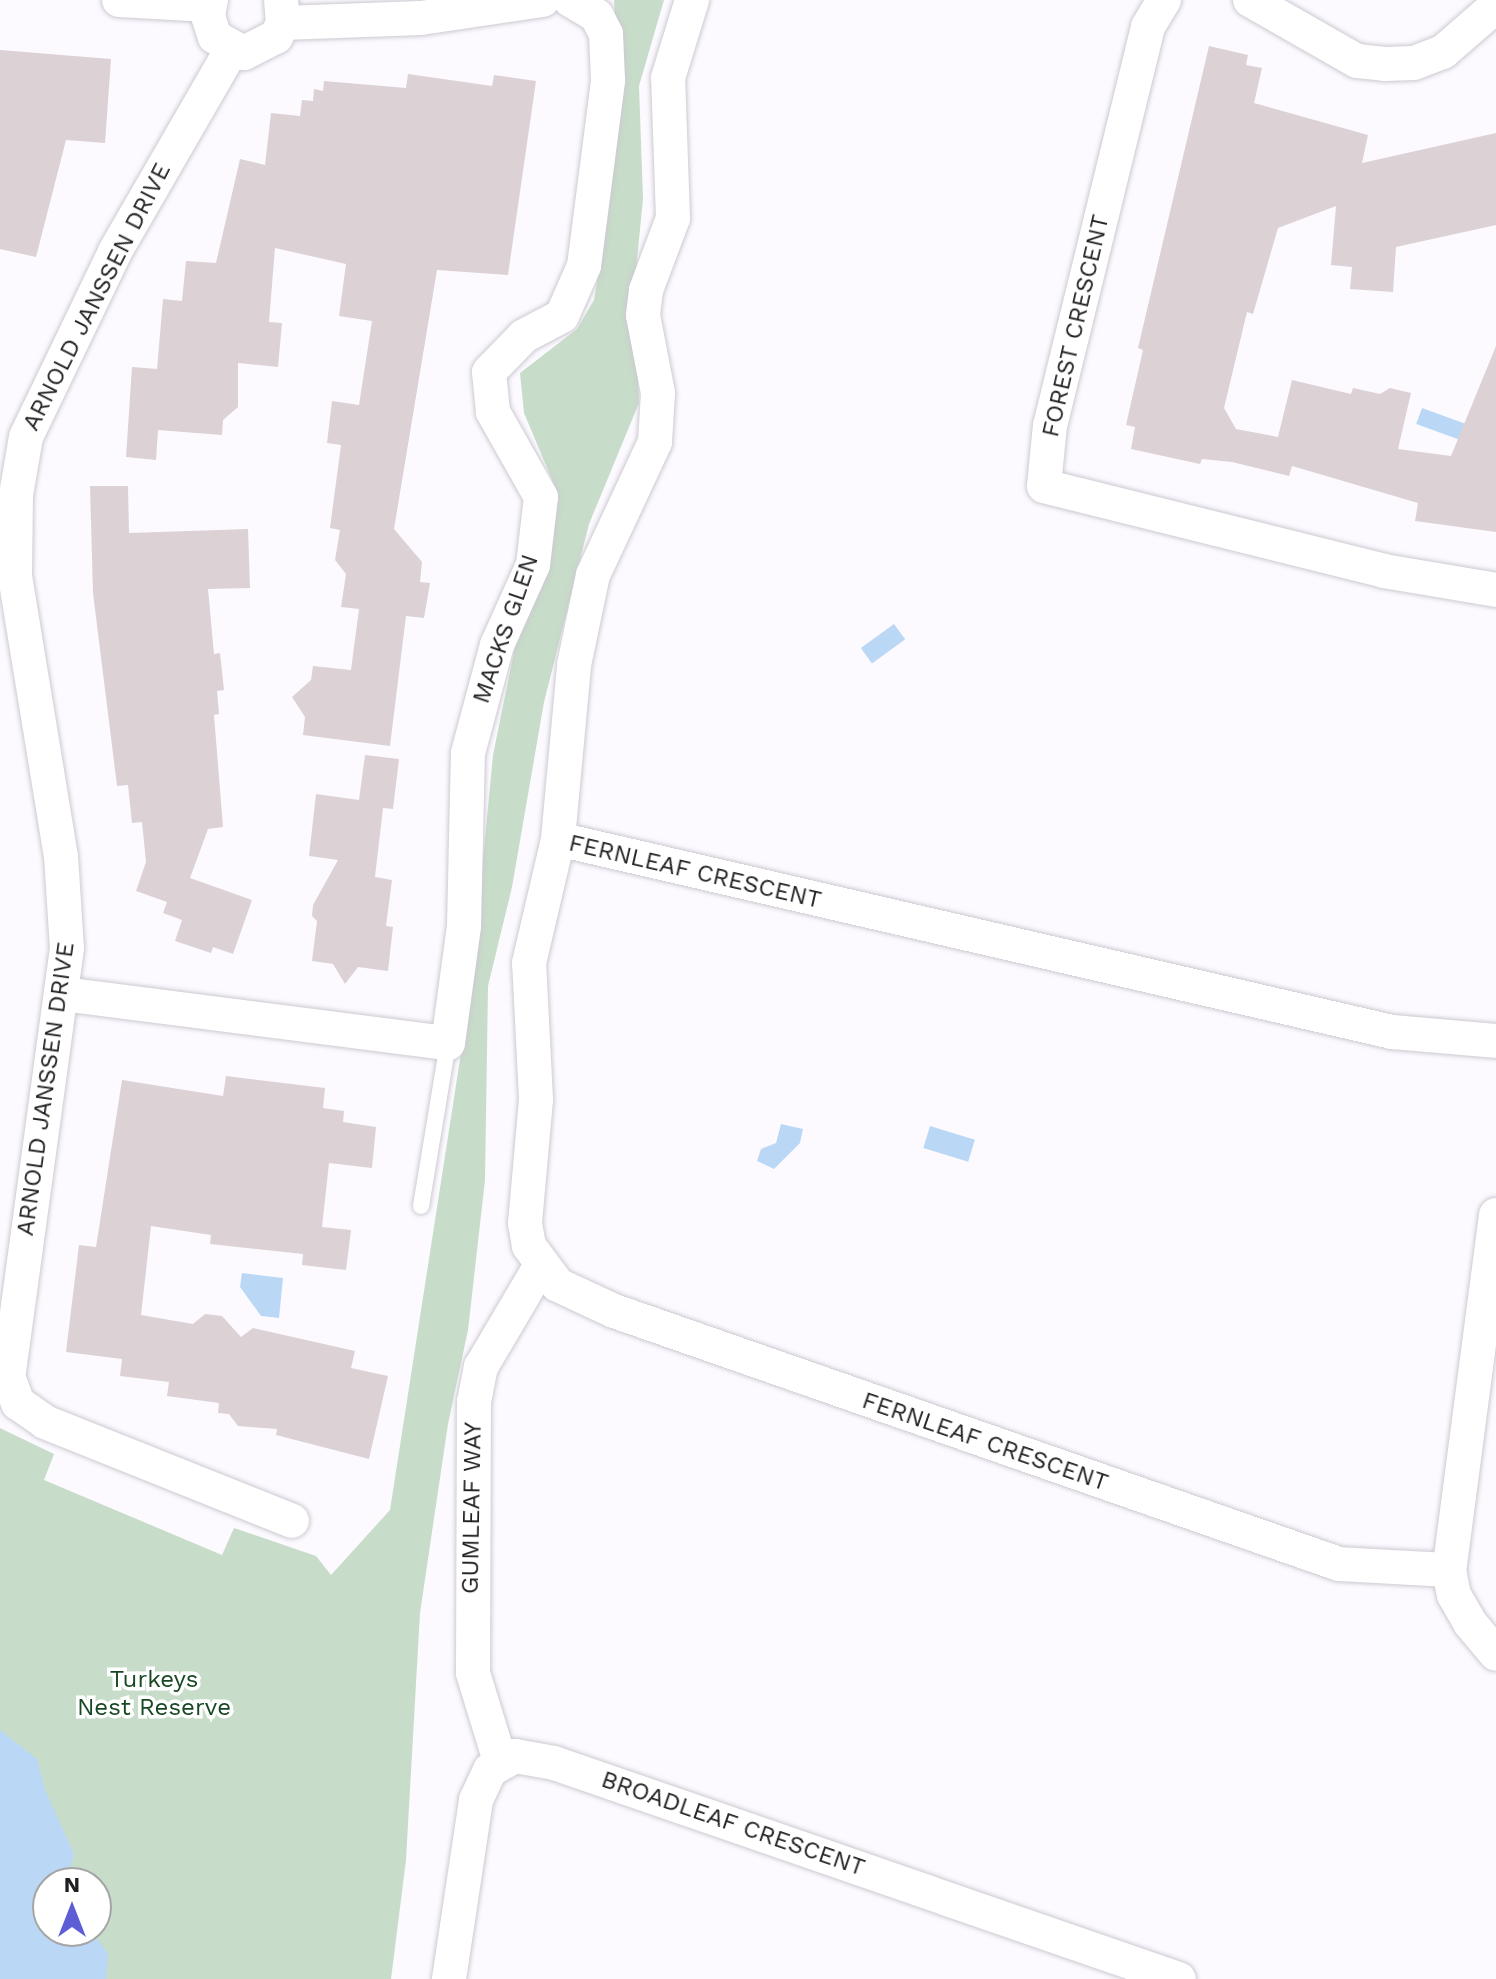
<!DOCTYPE html>
<style>
body{margin:0}
#map{position:relative;width:1496px;height:1979px;overflow:hidden;background:#fcfaff;font-family:"Work Sans",sans-serif}
div>[style]{position:absolute}
[style*='--x']{left:calc(var(--x)*1px);top:calc(var(--y)*1px);width:calc(var(--w)*1px);rotate:calc(var(--a)*1deg)}
.green>*{inset:0;background:#c7dcc9}
.water>*{inset:0;background:#bad8f5;transform-origin:0 0}
.building>*{inset:0;background:#dcd1d5}
.roads{filter:drop-shadow(0 0 2px #cdc9d1) drop-shadow(0 0 2px #cdc9d1)}
.lane>*{height:16px;margin:-8px;padding:0 8px;transform-origin:8px;border-radius:8px;background:#fff}
.street>*{height:34px;margin:-17px;padding:0 17px;transform-origin:17px;border-radius:17px;background:#fff}
span{translate:-50% -50%;white-space:nowrap;text-align:center;line-height:1.15;-webkit-text-stroke:7px #fff;paint-order:stroke}
.street-label{font-size:24px;color:#201e21}
.park-label{font-size:24px;color:#184823}
.north{position:absolute;left:32px;top:1867px;width:80px;height:80px;box-sizing:border-box;background:#fff;border:2px solid #a6a5a6;border-radius:50%;rotate:0deg;font-size:22px;font-weight:700;line-height:32px;text-align:center;color:#201e21}
.north::after{content:'';display:block;margin:auto;width:28px;height:36px;background:#5d5dd5;clip-path:polygon(50% 0,100% 100%,50% 72%,0 100%)}
</style>
<div id="map">
<div class="green">
<div style="clip-path:polygon(evenodd,614px 0,664px 0,639px 86px,643px 199px,634px 290px,639px 403px,589px 524px,544px 702px,512px 887px,488px 986px,485px 1180px,468px 1330px,448px 1424px,420px 1613px,406px 1860px,391px 1979px,0 1979px,0 1428px,54px 1454px,44px 1480px,222px 1555px,234px 1528px,316px 1556px,331px 1575px,390px 1510px,470px 995px,493px 755px,515px 647px,553px 524px,556px 489px,524px 413px,520px 373px,577px 329px,594px 300px,604px 241px,619px 65px,614px 0,48px 1883px,96px 1883px,96px 1931px,48px 1931px,48px 1883px)"></div>
</div>
<div class="water">
<div style="left:1422px;top:408px;width:66px;height:17px;rotate:20deg"></div>
<div style="left:894px;top:624px;width:19px;height:41px;rotate:54deg"></div>
<div style="clip-path:polygon(781px 1124px,803px 1129px,800px 1143px,774px 1169px,757px 1161px,761px 1149px,776px 1143px)"></div>
<div style="left:930px;top:1126px;width:47px;height:23px;rotate:17deg"></div>
<div style="clip-path:polygon(242px 1273px,283px 1278px,279px 1318px,261px 1316px,240px 1287px)"></div>
<div style="clip-path:polygon(0 1730px,37px 1759px,45px 1790px,74px 1854px,67px 1883px,48px 1883px,48px 1931px,91px 1931px,108px 1953px,106px 1979px,0 1979px)"></div>
</div>
<div class="building">
<div style="clip-path:polygon(1209px 46px,1248px 55px,1246px 65px,1262px 68px,1254px 103px,1368px 135px,1362px 163px,1496px 133px,1496px 225px,1396px 247px,1393px 292px,1350px 289px,1352px 267px,1331px 265px,1336px 206px,1278px 228px,1253px 314px,1247px 312px,1224px 408px,1236px 429px,1278px 437px,1292px 380px,1351px 394px,1353px 388px,1380px 394px,1390px 388px,1411px 393px,1398px 449px,1451px 456px,1496px 346px,1496px 532px,1415px 521px,1418px 503px,1292px 466px,1289px 476px,1232px 462px,1202px 459px,1200px 464px,1131px 449px,1135px 427px,1126px 425px,1143px 350px,1138px 348px)"></div>
<div style="clip-path:polygon(0 50px,111px 59px,105px 143px,66px 140px,36px 257px,0 249px)"></div>
<div style="clip-path:polygon(408px 74px,492px 86px,494px 75px,536px 81px,508px 275px,437px 270px,394px 529px,422px 562px,420px 582px,430px 583px,424px 618px,406px 616px,390px 746px,303px 735px,305px 717px,292px 697px,311px 680px,313px 666px,351px 670px,359px 609px,341px 607px,346px 574px,335px 560px,340px 530px,330px 528px,341px 445px,327px 443px,332px 401px,359px 405px,372px 321px,339px 316px,346px 264px,275px 248px,269px 322px,282px 323px,278px 367px,238px 363px,238px 407px,223px 420px,222px 435px,158px 430px,156px 460px,126px 457px,132px 367px,157px 369px,163px 299px,182px 301px,186px 261px,216px 263px,240px 159px,265px 165px,271px 113px,300px 116px,302px 100px,313px 101px,314px 89px,323px 91px,324px 81px,406px 88px)"></div>
<div style="clip-path:polygon(90px 486px,128px 486px,129px 533px,248px 529px,250px 588px,208px 589px,214px 654px,220px 653px,224px 690px,217px 691px,219px 714px,214px 715px,223px 827px,208px 829px,190px 878px,252px 900px,233px 954px,213px 947px,211px 953px,175px 941px,182px 920px,163px 913px,167px 902px,136px 891px,146px 862px,142px 822px,132px 823px,128px 785px,117px 786px,93px 593px)"></div>
<div style="clip-path:polygon(365px 755px,399px 759px,393px 809px,383px 808px,375px 877px,392px 880px,386px 926px,393px 927px,388px 971px,358px 967px,345px 984px,333px 964px,312px 961px,317px 921px,312px 916px,313px 905px,338px 860px,309px 856px,316px 794px,359px 800px)"></div>
<div style="clip-path:polygon(226px 1076px,325px 1088px,323px 1108px,344px 1111px,343px 1122px,376px 1127px,372px 1168px,329px 1163px,322px 1227px,351px 1230px,346px 1270px,302px 1265px,303px 1254px,210px 1244px,211px 1235px,151px 1226px,141px 1315px,193px 1324px,205px 1314px,222px 1316px,241px 1337px,253px 1328px,355px 1351px,351px 1368px,388px 1376px,369px 1459px,276px 1435px,277px 1429px,238px 1426px,229px 1414px,218px 1413px,219px 1403px,167px 1396px,169px 1382px,120px 1376px,122px 1359px,66px 1352px,79px 1245px,96px 1247px,122px 1080px,223px 1096px)"></div>
</div>
<div class="roads">
<div class="lane">
<div style="--x:421;--y:1206;--w:165;--a:-80.6"></div>
</div>
<div class="street">
<div style="--x:119;--y:0;--w:90;--a:3.2"></div>
<div style="--x:211;--y:0;--w:16;--a:101"></div>
<div style="--x:208;--y:16;--w:22;--a:72"></div>
<div style="--x:215;--y:37;--w:33;--a:29"></div>
<div style="--x:244;--y:53;--w:36;--a:-27"></div>
<div style="--x:276;--y:37;--w:16;--a:-63"></div>
<div style="--x:283;--y:23;--w:22;--a:-95"></div>
<div style="--x:1164;--y:0;--w:31;--a:121"></div>
<div style="--x:1148;--y:27;--w:410;--a:103.8"></div>
<div style="--x:1050;--y:425;--w:61;--a:95.6"></div>
<div style="--x:1044;--y:486;--w:350;--a:14"></div>
<div style="--x:1384;--y:571;--w:114;--a:9.6"></div>
<div style="--x:1250;--y:0;--w:123;--a:29.7"></div>
<div style="--x:1357;--y:61;--w:28;--a:6"></div>
<div style="--x:1385;--y:64;--w:29;--a:-2"></div>
<div style="--x:1414;--y:63;--w:31;--a:-21"></div>
<div style="--x:1443;--y:52;--w:70;--a:-41"></div>
<div style="--x:283;--y:23;--w:138;--a:-2.1"></div>
<div style="--x:421;--y:18;--w:123;--a:-8.4"></div>
<div style="--x:232;--y:49;--w:234;--a:120"></div>
<div style="--x:115;--y:252;--w:205;--a:115.7"></div>
<div style="--x:26;--y:437;--w:59;--a:99.8"></div>
<div style="--x:16;--y:495;--w:81;--a:90.7"></div>
<div style="--x:15;--y:576;--w:284;--a:80.7"></div>
<div style="--x:61;--y:856;--w:92;--a:86.3"></div>
<div style="--x:67;--y:948;--w:432;--a:97.8"></div>
<div style="--x:8;--y:1376;--w:29;--a:70"></div>
<div style="--x:18;--y:1403;--w:33;--a:35"></div>
<div style="--x:45;--y:1422;--w:266;--a:21.8"></div>
<div style="--x:558;--y:839;--w:175;--a:-84.7"></div>
<div style="--x:574;--y:665;--w:92;--a:-78.1"></div>
<div style="--x:593;--y:575;--w:147;--a:-65"></div>
<div style="--x:655;--y:442;--w:49;--a:-86.5"></div>
<div style="--x:658;--y:393;--w:79;--a:-100.9"></div>
<div style="--x:643;--y:315;--w:25;--a:-83"></div>
<div style="--x:646;--y:290;--w:77;--a:-69.4"></div>
<div style="--x:673;--y:218;--w:140;--a:-92"></div>
<div style="--x:668;--y:78;--w:82;--a:-72.9"></div>
<div style="--x:63;--y:994;--w:388;--a:7.3"></div>
<div style="--x:448;--y:1043;--w:118;--a:-82.2"></div>
<div style="--x:464;--y:926;--w:173;--a:-88.7"></div>
<div style="--x:468;--y:753;--w:112;--a:-75"></div>
<div style="--x:497;--y:645;--w:88;--a:-65.8"></div>
<div style="--x:533;--y:565;--w:68;--a:-83.3"></div>
<div style="--x:541;--y:497;--w:98;--a:-119.5"></div>
<div style="--x:493;--y:412;--w:40;--a:-95.7"></div>
<div style="--x:489;--y:372;--w:50;--a:-45.8"></div>
<div style="--x:524;--y:336;--w:43;--a:-27.8"></div>
<div style="--x:562;--y:316;--w:55;--a:-66.3"></div>
<div style="--x:584;--y:266;--w:188;--a:-82.6"></div>
<div style="--x:608;--y:80;--w:46;--a:-92.5"></div>
<div style="--x:606;--y:34;--w:20;--a:-117"></div>
<div style="--x:597;--y:16;--w:31;--a:-149"></div>
<div style="--x:1496;--y:1215;--w:358;--a:97.5"></div>
<div style="--x:1449;--y:1570;--w:25;--a:79"></div>
<div style="--x:1454;--y:1595;--w:32;--a:60"></div>
<div style="--x:1470;--y:1623;--w:40;--a:50"></div>
<div style="--x:1449;--y:1570;--w:110;--a:-176.9"></div>
<div style="--x:1339;--y:1564;--w:768;--a:-160.76"></div>
<div style="--x:614;--y:1311;--w:62;--a:-155.1"></div>
<div style="--x:558;--y:1285;--w:49;--a:-126.6"></div>
<div style="--x:529;--y:1246;--w:23;--a:-100"></div>
<div style="--x:525;--y:1223;--w:124;--a:-84.9"></div>
<div style="--x:536;--y:1099;--w:136;--a:-92.9"></div>
<div style="--x:529;--y:963;--w:127;--a:-76.8"></div>
<div style="--x:558;--y:839;--w:856;--a:13.03"></div>
<div style="--x:1392;--y:1032;--w:104;--a:4.9"></div>
<div style="--x:500;--y:1761;--w:92;--a:-107.1"></div>
<div style="--x:473;--y:1673;--w:271;--a:-89.8"></div>
<div style="--x:474;--y:1402;--w:36;--a:-79"></div>
<div style="--x:481;--y:1367;--w:116;--a:-59.5"></div>
<div style="--x:449;--y:1979;--w:181;--a:-81.4"></div>
<div style="--x:476;--y:1800;--w:33;--a:-65"></div>
<div style="--x:490;--y:1770;--w:29;--a:-29"></div>
<div style="--x:515;--y:1756;--w:40;--a:10"></div>
<div style="--x:554;--y:1763;--w:661;--a:19.07"></div>
</div>
</div>
<div class="street-label">
<span style="left:97px;top:297px;rotate:-63deg">ARNOLD JANSSEN DRIVE</span>
<span style="left:1076px;top:326px;rotate:-77deg">FOREST CRESCENT</span>
<span style="left:506px;top:629px;rotate:-71deg">MACKS GLEN</span>
<span style="left:695px;top:872px;rotate:13deg">FERNLEAF CRESCENT</span>
<span style="left:46px;top:1089px;rotate:-82deg">ARNOLD JANSSEN DRIVE</span>
<span style="left:985px;top:1442px;rotate:19deg">FERNLEAF CRESCENT</span>
<span style="left:472px;top:1508px;rotate:-89deg">GUMLEAF WAY</span>
<span style="left:733px;top:1824px;rotate:19deg">BROADLEAF CRESCENT</span>
</div>
<div class="park-label">
<span style="left:154px;top:1694px">Turkeys<br>Nest Reserve</span>
</div>
<div class="north">N</div>
</div>
